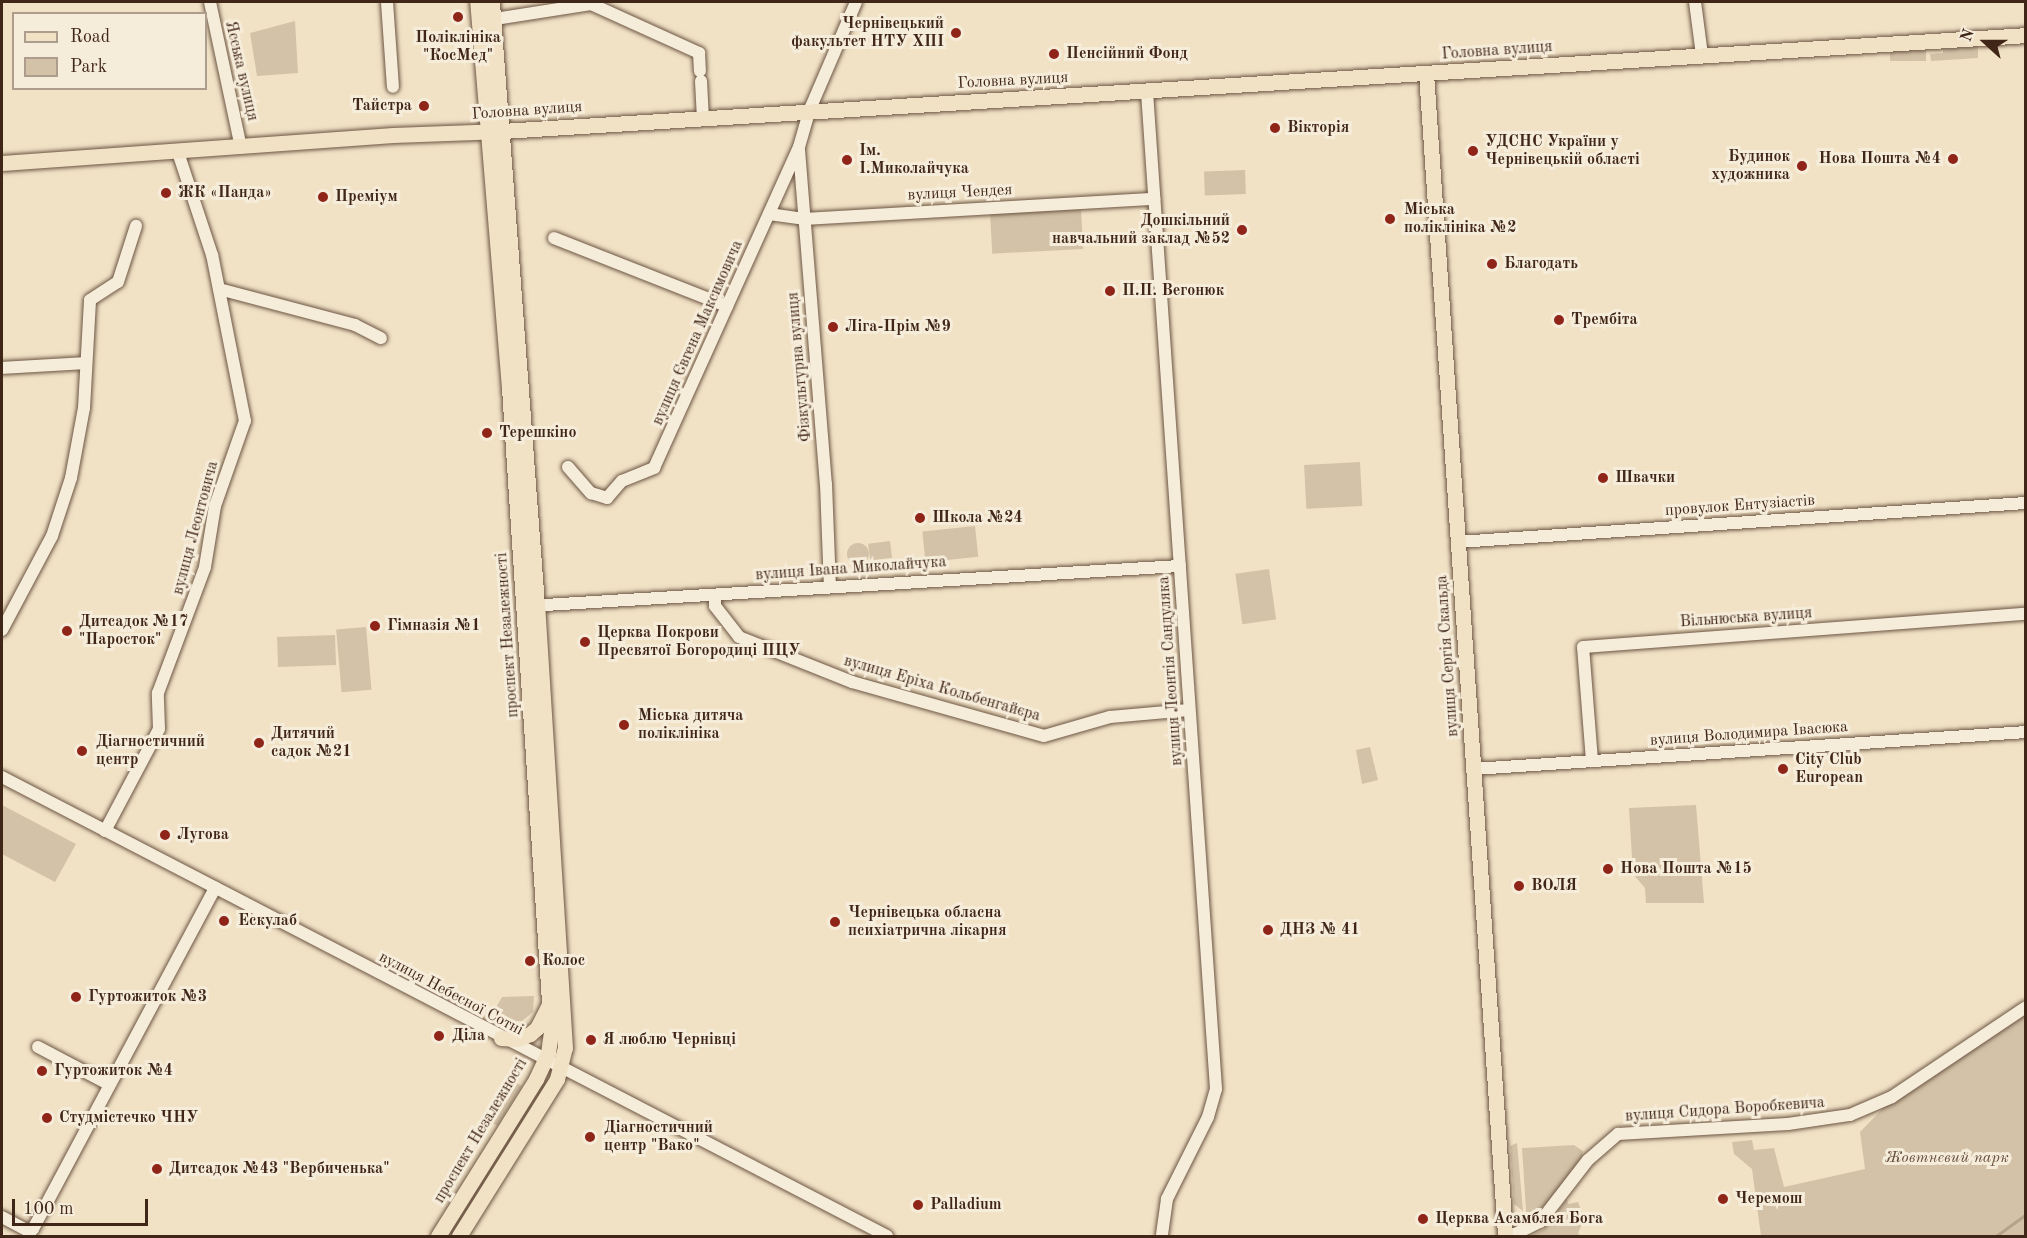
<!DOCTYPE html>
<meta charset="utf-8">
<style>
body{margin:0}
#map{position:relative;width:2027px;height:1238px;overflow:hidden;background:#f1e2c6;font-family:"Old Standard TT",serif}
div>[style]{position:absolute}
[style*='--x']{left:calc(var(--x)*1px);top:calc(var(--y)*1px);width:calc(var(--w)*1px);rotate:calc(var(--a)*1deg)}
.green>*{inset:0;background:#d3c2a8;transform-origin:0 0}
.round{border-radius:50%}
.stream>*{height:3px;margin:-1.5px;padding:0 1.5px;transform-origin:1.5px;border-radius:1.5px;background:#b5a28a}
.roads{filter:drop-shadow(0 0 2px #6c5542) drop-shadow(0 0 2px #6c5542)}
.minor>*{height:12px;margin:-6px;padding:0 6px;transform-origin:6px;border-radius:6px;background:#f6ecda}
.major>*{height:15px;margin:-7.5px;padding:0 7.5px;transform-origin:7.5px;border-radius:7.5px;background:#f1e2c6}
.dots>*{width:16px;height:16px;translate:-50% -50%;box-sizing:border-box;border:3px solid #f6ecda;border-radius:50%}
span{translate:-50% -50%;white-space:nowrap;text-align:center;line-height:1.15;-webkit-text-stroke:6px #f6ecda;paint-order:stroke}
.poi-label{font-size:16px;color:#402616;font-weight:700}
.right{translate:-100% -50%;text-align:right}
.left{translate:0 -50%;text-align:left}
.street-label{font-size:16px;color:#402616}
.park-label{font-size:16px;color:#654d3a;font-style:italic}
.frame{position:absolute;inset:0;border:3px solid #402616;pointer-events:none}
.legend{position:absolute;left:12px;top:12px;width:195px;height:78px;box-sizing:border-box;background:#f6ecda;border:2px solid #ad9d8c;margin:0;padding:8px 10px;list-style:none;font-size:18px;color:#402616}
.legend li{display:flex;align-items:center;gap:12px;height:30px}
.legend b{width:30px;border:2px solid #ad9d8c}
.north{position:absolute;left:1955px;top:12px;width:60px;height:60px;-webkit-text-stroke:4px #f6ecda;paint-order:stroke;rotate:291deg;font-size:16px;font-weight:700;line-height:24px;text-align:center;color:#402616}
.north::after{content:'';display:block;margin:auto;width:21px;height:27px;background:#402616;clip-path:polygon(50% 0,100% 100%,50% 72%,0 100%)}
.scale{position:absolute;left:12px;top:1199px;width:136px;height:27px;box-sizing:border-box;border:3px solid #402616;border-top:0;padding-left:8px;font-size:18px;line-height:21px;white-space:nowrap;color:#402616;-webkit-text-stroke:4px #f6ecda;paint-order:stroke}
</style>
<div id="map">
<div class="green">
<div style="clip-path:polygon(295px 21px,298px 73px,257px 76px,250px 33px)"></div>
<div style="clip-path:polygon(1978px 46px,1978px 58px,1931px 61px,1930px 54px,1943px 53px,1943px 49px)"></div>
<div style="left:1926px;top:50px;width:11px;height:36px;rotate:90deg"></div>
<div style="left:1245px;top:170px;width:24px;height:41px;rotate:88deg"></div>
<div style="left:1081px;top:209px;width:40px;height:91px;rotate:87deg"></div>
<div style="left:1360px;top:462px;width:44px;height:56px;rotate:87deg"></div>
<div style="left:975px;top:526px;width:31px;height:53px;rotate:84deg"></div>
<div style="left:890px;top:541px;width:17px;height:22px;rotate:83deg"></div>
<div class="round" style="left:847px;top:543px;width:22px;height:22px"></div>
<div style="left:1269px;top:569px;width:51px;height:34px;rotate:82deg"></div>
<div style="left:366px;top:627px;width:63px;height:30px;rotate:85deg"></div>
<div style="left:335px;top:635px;width:30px;height:58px;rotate:88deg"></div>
<div style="clip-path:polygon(1370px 747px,1378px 780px,1362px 784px,1356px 750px)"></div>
<div style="clip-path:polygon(2px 805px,76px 844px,55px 882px,2px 854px)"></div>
<div style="clip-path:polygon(1696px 805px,1704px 903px,1646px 903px,1645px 888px,1633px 874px,1629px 808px)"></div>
<div style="clip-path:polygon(534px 996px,533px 1012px,522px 1021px,509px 1021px,493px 1013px,502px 997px)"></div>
<div style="clip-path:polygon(2025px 1009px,2025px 1236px,1761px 1236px,1752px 1169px,1734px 1154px,1732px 1142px,1752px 1140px,1754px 1150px,1774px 1148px,1784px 1187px,1865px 1169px,1860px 1132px,1893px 1098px)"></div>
<div style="clip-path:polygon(550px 1077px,453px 1236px,446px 1236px,540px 1088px)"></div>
<div style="left:509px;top:1078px;width:15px;height:47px;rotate:32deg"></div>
<div style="clip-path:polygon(1517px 1143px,1523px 1211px,1514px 1204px,1510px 1146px)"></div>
<div style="clip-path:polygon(1574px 1145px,1583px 1151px,1582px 1159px,1539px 1218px,1527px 1225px,1522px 1148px)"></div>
<div style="clip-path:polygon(1567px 1199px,1568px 1204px,1578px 1202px,1584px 1218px,1578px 1234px,1583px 1236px,1530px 1236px,1543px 1230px)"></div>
</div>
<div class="stream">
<div style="--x:1996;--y:1236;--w:37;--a:-36"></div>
</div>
<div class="roads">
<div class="minor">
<div style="--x:210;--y:2;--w:149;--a:78"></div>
<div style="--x:387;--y:2;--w:85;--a:86"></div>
<div style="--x:1695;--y:2;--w:53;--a:82.5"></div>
<div style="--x:495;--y:19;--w:97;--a:-8.9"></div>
<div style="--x:591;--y:4;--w:119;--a:24.4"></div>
<div style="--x:699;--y:53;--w:18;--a:87"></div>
<div style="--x:701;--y:81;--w:35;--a:87"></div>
<div style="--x:1147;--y:92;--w:999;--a:86.04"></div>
<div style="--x:1216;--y:1089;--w:29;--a:106"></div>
<div style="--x:1208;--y:1117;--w:92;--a:116.6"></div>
<div style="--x:1167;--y:1199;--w:37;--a:98"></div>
<div style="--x:799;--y:150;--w:335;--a:85.4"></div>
<div style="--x:826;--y:484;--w:102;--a:87.8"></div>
<div style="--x:769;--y:214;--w:35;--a:8"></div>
<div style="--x:804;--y:219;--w:351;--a:-3.3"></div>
<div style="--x:554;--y:238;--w:186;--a:21.5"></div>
<div style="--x:219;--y:289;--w:141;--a:14.8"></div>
<div style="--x:355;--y:325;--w:29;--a:27"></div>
<div style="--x:2;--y:368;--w:83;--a:-3.4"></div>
<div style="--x:568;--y:467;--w:35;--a:49"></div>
<div style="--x:591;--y:493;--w:17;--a:17"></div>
<div style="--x:607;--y:498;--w:23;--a:-49"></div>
<div style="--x:622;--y:481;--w:35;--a:-22"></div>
<div style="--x:654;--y:468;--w:352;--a:-65.7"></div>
<div style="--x:799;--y:147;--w:40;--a:-74"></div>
<div style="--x:810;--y:109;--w:116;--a:-66.7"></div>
<div style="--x:1458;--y:542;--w:569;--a:-3.93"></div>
<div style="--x:715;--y:596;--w:10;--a:90"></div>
<div style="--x:715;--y:606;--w:39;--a:52"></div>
<div style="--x:739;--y:637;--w:122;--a:21.7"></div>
<div style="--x:852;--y:682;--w:199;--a:15.7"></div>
<div style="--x:1044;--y:736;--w:69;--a:-16.1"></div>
<div style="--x:1110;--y:717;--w:79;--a:-5.1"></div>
<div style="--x:529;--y:606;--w:652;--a:-3.52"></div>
<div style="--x:2;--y:630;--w:106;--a:-62"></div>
<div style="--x:52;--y:536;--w:61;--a:-71.9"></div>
<div style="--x:71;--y:478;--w:71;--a:-79.5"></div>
<div style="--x:84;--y:408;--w:108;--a:-86.8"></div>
<div style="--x:90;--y:300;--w:33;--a:-33"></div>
<div style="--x:118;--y:282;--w:59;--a:-72.2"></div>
<div style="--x:1592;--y:761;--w:114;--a:-94.5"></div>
<div style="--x:1583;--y:647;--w:444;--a:-4.3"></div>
<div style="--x:1474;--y:769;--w:553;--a:-3.83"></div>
<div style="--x:2;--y:777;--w:997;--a:27.41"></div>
<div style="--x:105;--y:831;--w:115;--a:-62.1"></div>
<div style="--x:159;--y:729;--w:36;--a:-92"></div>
<div style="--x:158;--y:693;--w:134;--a:-69.5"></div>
<div style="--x:205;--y:567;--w:62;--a:-80.7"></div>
<div style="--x:215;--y:506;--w:90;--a:-70.6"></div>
<div style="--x:245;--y:421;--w:169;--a:-101.2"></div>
<div style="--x:212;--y:255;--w:108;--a:-108.3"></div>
<div style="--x:38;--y:1047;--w:81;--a:27.8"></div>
<div style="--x:2;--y:1217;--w:32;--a:28"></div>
<div style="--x:30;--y:1232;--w:4;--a:-45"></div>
<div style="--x:33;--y:1229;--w:387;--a:-61.9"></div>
<div style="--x:1511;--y:1236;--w:32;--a:-26"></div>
<div style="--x:1540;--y:1222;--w:78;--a:-52.3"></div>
<div style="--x:1588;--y:1160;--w:40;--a:-41"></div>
<div style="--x:1618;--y:1134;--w:170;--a:-3.4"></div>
<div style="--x:1788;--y:1124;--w:63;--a:-8.3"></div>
<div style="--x:1850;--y:1115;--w:46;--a:-23.2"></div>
<div style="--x:1892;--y:1097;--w:161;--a:-33.9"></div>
</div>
<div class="major">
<div style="--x:1426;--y:73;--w:1166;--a:86.11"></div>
<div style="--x:2;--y:163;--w:392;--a:-4.1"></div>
<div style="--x:393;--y:135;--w:109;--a:-2.1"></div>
<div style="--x:502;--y:131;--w:1527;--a:-3.6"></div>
<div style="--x:501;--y:1038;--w:16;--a:4"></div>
<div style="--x:517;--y:1039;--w:14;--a:-21"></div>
<div style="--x:530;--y:1034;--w:9;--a:-41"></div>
<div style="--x:537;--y:1028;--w:25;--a:-63"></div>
<div style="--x:438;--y:1236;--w:185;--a:-58"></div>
<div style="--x:536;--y:1079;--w:29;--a:-65"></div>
<div style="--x:548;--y:1053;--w:21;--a:-82"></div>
<div style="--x:551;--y:1032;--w:645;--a:-93.73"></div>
<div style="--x:509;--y:388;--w:387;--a:-94.7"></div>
<div style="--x:459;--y:1236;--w:185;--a:-58"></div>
<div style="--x:557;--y:1079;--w:32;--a:-76"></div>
<div style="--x:565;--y:1048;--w:444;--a:-93.6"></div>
<div style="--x:537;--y:605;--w:605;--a:-94.27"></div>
</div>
</div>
<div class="dots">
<div style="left:458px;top:17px;background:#8f2418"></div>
<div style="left:956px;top:33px;background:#8f2418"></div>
<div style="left:1054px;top:54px;background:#8f2418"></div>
<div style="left:424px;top:106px;background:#8f2418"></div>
<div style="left:1275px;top:128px;background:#8f2418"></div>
<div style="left:1473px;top:151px;background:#8f2418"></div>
<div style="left:1953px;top:159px;background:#8f2418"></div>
<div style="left:847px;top:160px;background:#8f2418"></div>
<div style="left:1802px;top:166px;background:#8f2418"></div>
<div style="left:166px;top:193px;background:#8f2418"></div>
<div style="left:323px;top:197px;background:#8f2418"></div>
<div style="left:1390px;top:219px;background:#8f2418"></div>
<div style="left:1242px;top:230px;background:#8f2418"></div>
<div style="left:1492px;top:264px;background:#8f2418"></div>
<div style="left:1110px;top:291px;background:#8f2418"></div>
<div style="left:1559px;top:320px;background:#8f2418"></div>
<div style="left:833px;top:327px;background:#8f2418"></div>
<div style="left:487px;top:433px;background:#8f2418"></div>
<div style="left:1603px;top:478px;background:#8f2418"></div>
<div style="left:920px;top:518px;background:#8f2418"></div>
<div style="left:375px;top:626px;background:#8f2418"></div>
<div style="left:67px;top:631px;background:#8f2418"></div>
<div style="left:585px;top:642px;background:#8f2418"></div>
<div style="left:624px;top:725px;background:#8f2418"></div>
<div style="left:259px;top:743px;background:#8f2418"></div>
<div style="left:82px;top:751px;background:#8f2418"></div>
<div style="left:1783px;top:769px;background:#8f2418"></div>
<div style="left:165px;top:835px;background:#8f2418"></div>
<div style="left:1608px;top:869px;background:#8f2418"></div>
<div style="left:1519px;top:886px;background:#8f2418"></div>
<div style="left:224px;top:921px;background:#8f2418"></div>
<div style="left:835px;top:922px;background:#8f2418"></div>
<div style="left:1268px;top:930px;background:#8f2418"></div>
<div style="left:530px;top:961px;background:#8f2418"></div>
<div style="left:76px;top:997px;background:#8f2418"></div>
<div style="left:439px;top:1036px;background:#8f2418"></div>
<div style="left:591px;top:1040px;background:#8f2418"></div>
<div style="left:42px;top:1071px;background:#8f2418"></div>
<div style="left:47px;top:1118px;background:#8f2418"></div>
<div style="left:590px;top:1137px;background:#8f2418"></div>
<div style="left:157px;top:1169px;background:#8f2418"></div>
<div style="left:1723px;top:1199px;background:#8f2418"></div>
<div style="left:918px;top:1205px;background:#8f2418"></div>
<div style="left:1423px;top:1219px;background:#8f2418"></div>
</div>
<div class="poi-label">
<span class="right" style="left:944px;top:33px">Чернівецький<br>факультет НТУ ХПІ</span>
<span style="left:458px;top:47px">Поліклініка<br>"КосМед"</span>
<span class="left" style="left:1066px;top:54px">Пенсійний Фонд</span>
<span class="right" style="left:412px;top:106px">Тайстра</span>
<span class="left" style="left:1287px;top:128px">Вікторія</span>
<span class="left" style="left:1485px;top:151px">УДСНС України у<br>Чернівецькій області</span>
<span class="left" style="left:859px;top:160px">Ім.<br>І.Миколайчука</span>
<span class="right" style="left:1790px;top:166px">Будинок<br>художника</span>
<span class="right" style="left:1941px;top:159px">Нова Пошта №4</span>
<span class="left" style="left:178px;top:193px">ЖК «Панда»</span>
<span class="left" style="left:335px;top:197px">Преміум</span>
<span class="left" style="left:1404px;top:219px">Міська<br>поліклініка №2</span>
<span class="right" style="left:1230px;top:230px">Дошкільний<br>навчальний заклад №52</span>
<span class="left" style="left:1504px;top:264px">Благодать</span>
<span class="left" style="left:1122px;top:291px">П.П. Вегонюк</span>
<span class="left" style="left:1571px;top:320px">Трембіта</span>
<span class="left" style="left:845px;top:327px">Ліга-Прім №9</span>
<span class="left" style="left:499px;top:433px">Терешкіно</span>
<span class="left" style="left:1615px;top:478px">Швачки</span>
<span class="left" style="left:932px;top:518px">Школа №24</span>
<span class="left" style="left:79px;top:631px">Дитсадок №17<br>"Паросток"</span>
<span class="left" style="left:387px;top:626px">Гімназія №1</span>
<span class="left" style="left:597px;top:642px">Церква Покрови<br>Пресвятої Богородиці ПЦУ</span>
<span class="left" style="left:638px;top:725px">Міська дитяча<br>поліклініка</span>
<span class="left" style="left:271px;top:743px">Дитячий<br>садок №21</span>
<span class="left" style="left:96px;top:751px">Діагностичний<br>центр</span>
<span class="left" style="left:1795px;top:769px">City Club<br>European</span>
<span class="left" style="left:177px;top:835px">Лугова</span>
<span class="left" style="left:1620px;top:869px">Нова Пошта №15</span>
<span class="left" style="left:1531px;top:886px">ВОЛЯ</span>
<span class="left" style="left:848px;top:922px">Чернівецька обласна<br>психіатрична лікарня</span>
<span class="left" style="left:238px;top:921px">Ескулаб</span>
<span class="left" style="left:1280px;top:930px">ДНЗ № 41</span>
<span class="left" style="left:542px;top:961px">Колос</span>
<span class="left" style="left:88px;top:997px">Гуртожиток №3</span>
<span class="left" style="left:452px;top:1036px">Діла</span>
<span class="left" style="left:603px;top:1040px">Я люблю Чернівці</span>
<span class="left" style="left:54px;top:1071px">Гуртожиток №4</span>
<span class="left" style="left:59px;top:1118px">Студмістечко ЧНУ</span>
<span class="left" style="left:604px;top:1137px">Діагностичний<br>центр "Вако"</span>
<span class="left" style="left:169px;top:1169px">Дитсадок №43 "Вербиченька"</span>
<span class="left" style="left:1735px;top:1199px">Черемош</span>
<span class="left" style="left:930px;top:1205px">Palladium</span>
<span class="left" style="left:1435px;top:1219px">Церква Асамблея Бога</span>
</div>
<div class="street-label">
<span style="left:1497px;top:51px;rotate:-4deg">Головна вулиця</span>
<span style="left:241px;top:71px;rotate:77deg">Ясська вулиця</span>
<span style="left:1013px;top:81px;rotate:-3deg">Головна вулиця</span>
<span style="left:527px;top:111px;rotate:-4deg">Головна вулиця</span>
<span style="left:960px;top:193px;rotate:-3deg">вулиця Чендея</span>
<span style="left:698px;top:333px;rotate:-66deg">вулиця Євгена Максимовича</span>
<span style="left:800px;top:367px;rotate:-95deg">Фізкультурна вулиця</span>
<span style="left:1740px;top:506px;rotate:-4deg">провулок Ентузіастів</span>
<span style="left:196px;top:528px;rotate:-75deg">вулиця Леонтовича</span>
<span style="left:851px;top:569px;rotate:-4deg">вулиця Івана Миколайчука</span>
<span style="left:1746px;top:618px;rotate:-4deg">Вільнюська вулиця</span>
<span style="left:508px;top:635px;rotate:-94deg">проспект Незалежності</span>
<span style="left:1448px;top:656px;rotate:-94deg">вулиця Сергія Скальда</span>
<span style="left:1171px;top:671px;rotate:-94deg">вулиця Леонтія Сандуляка</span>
<span style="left:942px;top:689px;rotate:16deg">вулиця Еріха Кольбенгайєра</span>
<span style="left:1749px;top:734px;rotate:-4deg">вулиця Володимира Івасюка</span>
<span style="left:451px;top:994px;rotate:28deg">вулиця Небесної Сотні</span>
<span style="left:1725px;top:1110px;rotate:-4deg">вулиця Сидора Воробкевича</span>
<span style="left:481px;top:1131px;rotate:-59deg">проспект Незалежності</span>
</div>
<div class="park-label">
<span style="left:1947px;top:1158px">Жовтневий парк</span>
</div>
<div class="frame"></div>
<ul class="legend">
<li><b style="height:8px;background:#f1e2c6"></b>Road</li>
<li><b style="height:16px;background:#d3c2a8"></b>Park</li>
</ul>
<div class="north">N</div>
<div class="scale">100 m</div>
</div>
